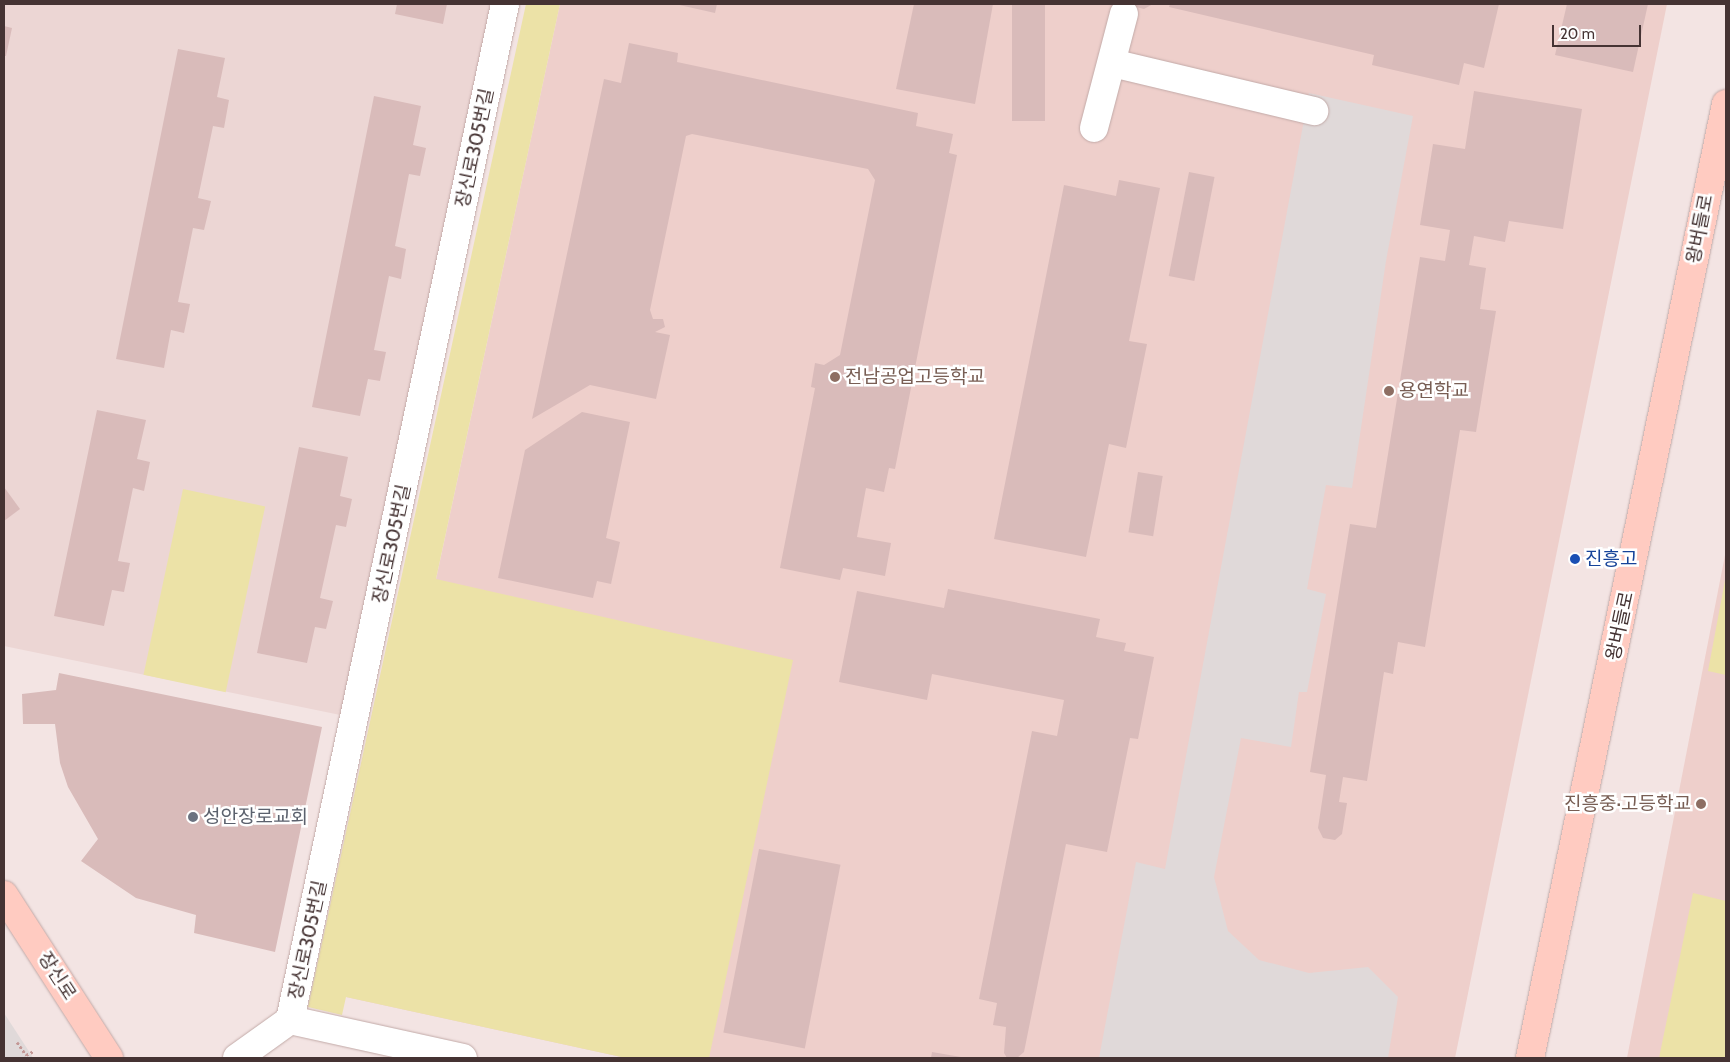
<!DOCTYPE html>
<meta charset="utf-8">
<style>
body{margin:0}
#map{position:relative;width:1730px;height:1062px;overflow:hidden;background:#f3e4e3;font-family:Cabin,"Noto Sans KR",sans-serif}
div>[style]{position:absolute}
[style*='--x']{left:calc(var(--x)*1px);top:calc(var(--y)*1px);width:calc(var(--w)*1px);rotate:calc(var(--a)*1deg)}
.residential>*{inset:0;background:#ecd6d4}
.education>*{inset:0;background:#eecfcb}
.green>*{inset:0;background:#ece2a7;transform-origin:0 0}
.parking>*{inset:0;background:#e0d9d9}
.building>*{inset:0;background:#d9bbba;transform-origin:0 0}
.path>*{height:3px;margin-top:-1.5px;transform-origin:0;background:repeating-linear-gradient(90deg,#c39795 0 2.5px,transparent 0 5px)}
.roads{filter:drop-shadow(0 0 1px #c2aaa8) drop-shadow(0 0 1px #c2aaa8)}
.street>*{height:28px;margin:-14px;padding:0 14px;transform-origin:14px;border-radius:14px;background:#fff}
.secondary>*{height:28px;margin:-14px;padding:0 14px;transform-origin:14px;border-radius:14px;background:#ffcbc1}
.dots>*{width:14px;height:14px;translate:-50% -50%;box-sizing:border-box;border:2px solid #fff;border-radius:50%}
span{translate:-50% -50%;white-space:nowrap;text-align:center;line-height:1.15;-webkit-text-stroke:5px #fff;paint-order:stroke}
.street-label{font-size:19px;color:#453333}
.education-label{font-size:19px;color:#785e54}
.left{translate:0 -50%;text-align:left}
.right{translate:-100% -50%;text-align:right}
.transit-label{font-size:19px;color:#164399}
.worship-label{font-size:19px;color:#5b616d}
.frame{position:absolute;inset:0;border:5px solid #453333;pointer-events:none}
.scale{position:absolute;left:1552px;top:25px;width:89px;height:22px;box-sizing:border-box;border:2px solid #453333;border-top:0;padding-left:6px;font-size:15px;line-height:18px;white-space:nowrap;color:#453333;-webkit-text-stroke:4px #fff;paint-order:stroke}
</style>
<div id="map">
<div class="residential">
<div style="clip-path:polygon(4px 4px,505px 4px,355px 718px,4px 646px)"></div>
</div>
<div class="education">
<div style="clip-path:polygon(560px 4px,1667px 4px,1455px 1058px,626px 1058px,346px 997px)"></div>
<div style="clip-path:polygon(1726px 550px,1726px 1058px,1627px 1058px)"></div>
</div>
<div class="green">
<div style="clip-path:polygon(526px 4px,560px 4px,436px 579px,793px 660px,709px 1058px,626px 1058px,346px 997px,342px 1015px,308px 1007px)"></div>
<div style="left:183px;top:489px;width:84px;height:190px;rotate:12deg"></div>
<div style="clip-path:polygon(1726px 575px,1726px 675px,1708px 671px)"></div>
<div style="clip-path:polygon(1693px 893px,1726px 901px,1726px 1058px,1659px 1058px)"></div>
</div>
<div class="parking">
<div style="clip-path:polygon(1309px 93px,1413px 116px,1386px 261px,1352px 488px,1326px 485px,1307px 589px,1326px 594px,1307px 692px,1299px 692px,1291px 747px,1241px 738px,1214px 877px,1228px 931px,1259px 960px,1309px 973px,1368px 967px,1398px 997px,1388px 1058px,1099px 1058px,1136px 862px,1165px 869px)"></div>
<div style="clip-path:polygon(4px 1013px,30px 1053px,33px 1058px,4px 1058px)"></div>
</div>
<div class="building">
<div style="clip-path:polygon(397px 4px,447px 4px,443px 24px,395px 14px)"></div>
<div style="clip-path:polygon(675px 4px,717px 4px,715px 13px)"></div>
<div style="clip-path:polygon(914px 4px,993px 4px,975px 104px,896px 89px)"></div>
<div style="left:1012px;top:4px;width:33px;height:117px"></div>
<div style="clip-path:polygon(1124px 4px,1153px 4px,1144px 9px)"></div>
<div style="clip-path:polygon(1170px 4px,1499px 4px,1484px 68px,1464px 63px,1459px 85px,1372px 65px,1374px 55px,1169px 7px)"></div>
<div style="clip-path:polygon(1567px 4px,1648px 4px,1633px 72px,1555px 55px)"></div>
<div style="clip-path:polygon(4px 26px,12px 28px,6px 56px,4px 56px)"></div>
<div style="clip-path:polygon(629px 43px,678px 53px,677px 62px,918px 113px,916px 126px,953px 134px,949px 153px,957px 155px,895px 469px,889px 468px,884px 492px,866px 488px,857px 537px,891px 543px,885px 576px,843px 568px,840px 580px,780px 568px,815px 388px,811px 387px,815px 363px,824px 365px,840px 355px,875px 180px,868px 169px,692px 134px,686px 136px,650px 310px,653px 319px,663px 319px,665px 327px,655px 332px,670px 335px,656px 399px,590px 385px,532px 419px,604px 79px,621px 83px)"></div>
<div style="clip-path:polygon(178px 49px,225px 58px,217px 97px,229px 100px,224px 128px,213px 126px,198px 198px,211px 201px,204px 230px,193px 228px,178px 302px,190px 304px,184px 333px,171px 330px,164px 368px,116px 359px)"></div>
<div style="clip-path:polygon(1474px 91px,1582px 109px,1563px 229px,1509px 221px,1505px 242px,1474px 236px,1469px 265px,1486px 268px,1480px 309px,1496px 311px,1476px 432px,1460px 430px,1425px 647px,1398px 642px,1393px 674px,1384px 672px,1367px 781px,1343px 777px,1339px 802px,1347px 803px,1342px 834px,1335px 840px,1323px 838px,1318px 828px,1326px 775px,1310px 772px,1350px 524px,1376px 528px,1420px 257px,1445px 261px,1450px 230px,1420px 225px,1433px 144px,1465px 149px)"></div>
<div style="clip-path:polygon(374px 96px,421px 106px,413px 145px,426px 148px,420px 176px,409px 174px,395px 246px,406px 249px,401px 279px,389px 276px,374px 350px,386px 352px,380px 381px,368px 379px,360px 416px,312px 407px)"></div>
<div style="left:1189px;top:172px;width:26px;height:106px;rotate:11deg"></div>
<div style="clip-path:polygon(1119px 180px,1160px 188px,1129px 341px,1147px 344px,1126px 448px,1109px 444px,1086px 557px,994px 539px,1064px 185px,1116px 196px)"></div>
<div style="clip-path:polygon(97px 410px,146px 420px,137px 459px,150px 462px,144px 491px,133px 488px,118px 561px,130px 563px,124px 592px,112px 590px,104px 626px,54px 616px)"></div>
<div style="clip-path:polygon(582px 412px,630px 422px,606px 538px,620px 542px,611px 584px,597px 581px,593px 598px,498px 578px,525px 450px)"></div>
<div style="clip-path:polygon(299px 447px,348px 457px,340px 496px,352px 499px,346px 527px,336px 525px,320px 598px,333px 601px,326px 629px,315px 627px,307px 663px,257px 653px)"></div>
<div style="left:1138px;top:472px;width:25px;height:61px;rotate:9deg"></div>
<div style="clip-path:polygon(4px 487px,20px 509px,4px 521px)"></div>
<div style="clip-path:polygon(948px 589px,1100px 619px,1096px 637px,1126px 643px,1124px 651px,1154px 657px,1138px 739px,1130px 738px,1107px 852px,1066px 844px,1024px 1052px,1017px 1058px,1007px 1058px,1004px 1053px,1006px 1027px,993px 1025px,997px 1003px,979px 999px,1032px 731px,1057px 736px,1064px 700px,932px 674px,927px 700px,839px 682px,857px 591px,944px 608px)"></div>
<div style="clip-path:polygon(59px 673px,322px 727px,275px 952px,194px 933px,196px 915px,136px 898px,81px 861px,98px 839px,68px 787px,60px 763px,55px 724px,23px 724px,22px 694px,56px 690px)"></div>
<div style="left:759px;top:849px;width:83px;height:187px;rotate:11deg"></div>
<div style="clip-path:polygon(932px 1052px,961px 1057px,961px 1058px,931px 1058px)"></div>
</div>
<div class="path">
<div style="--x:17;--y:1042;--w:16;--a:55"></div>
<div style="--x:26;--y:1055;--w:9;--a:-27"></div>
</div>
<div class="roads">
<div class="street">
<div style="--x:1112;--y:63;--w:208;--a:13.4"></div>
<div style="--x:1094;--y:128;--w:118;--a:-75.3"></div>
<div style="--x:290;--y:1020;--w:177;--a:12.4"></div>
<div style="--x:237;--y:1058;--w:65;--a:-35.6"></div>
<div style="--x:290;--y:1020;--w:1038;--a:-78.05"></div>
</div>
<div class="secondary">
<div style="--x:4;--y:895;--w:194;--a:57.2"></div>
<div style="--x:1530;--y:1058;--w:974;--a:-78.39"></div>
</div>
</div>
<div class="dots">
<div style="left:835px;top:377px;background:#8d6e63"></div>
<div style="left:1389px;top:391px;background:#8d6e63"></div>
<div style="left:1575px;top:559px;background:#1a4fb4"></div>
<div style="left:1701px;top:804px;background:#8d6e63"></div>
<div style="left:193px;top:817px;background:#6b7280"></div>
</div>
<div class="street-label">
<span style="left:475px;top:148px;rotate:-78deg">장신로305번길</span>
<span style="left:1700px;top:229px;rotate:-79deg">왕버들로</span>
<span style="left:392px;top:544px;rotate:-78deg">장신로305번길</span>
<span style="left:1620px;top:626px;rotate:-78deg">왕버들로</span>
<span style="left:308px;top:940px;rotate:-78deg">장신로305번길</span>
<span style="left:57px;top:976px;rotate:57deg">장신로</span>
</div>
<div class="education-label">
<span class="left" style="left:845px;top:377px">전남공업고등학교</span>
<span class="left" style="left:1399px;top:391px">용연학교</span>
<span class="right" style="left:1691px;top:804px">진흥중·고등학교</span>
</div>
<div class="transit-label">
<span class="left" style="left:1585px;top:559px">진흥고</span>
</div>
<div class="worship-label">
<span class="left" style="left:203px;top:817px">성안장로교회</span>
</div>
<div class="frame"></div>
<div class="scale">20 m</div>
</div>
